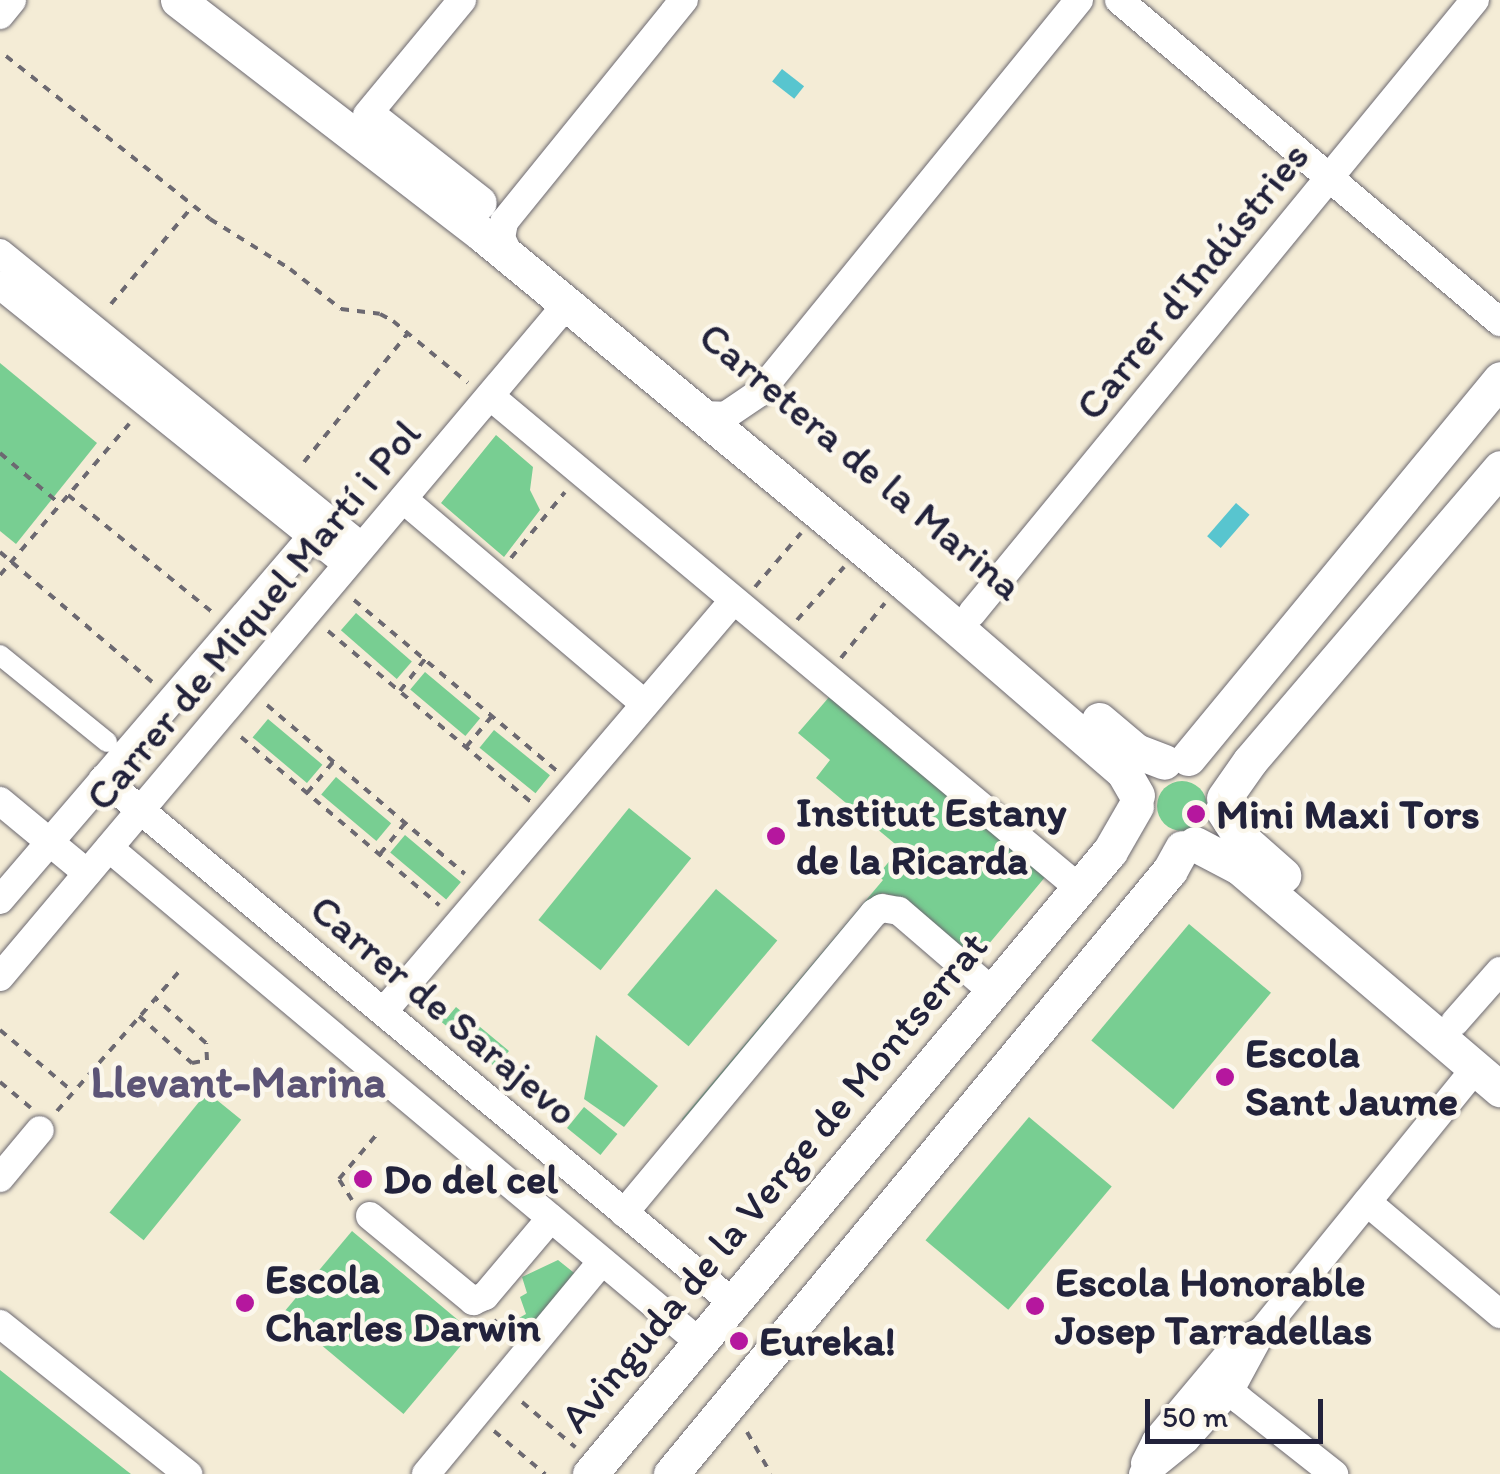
<!DOCTYPE html>
<meta charset="utf-8">
<style>
body{margin:0}
#map{position:relative;width:1500px;height:1474px;overflow:hidden;background:#f4ecd6;font-family:Itim,sans-serif}
div>[style]{position:absolute}
[style*='--x']{left:calc(var(--x)*1px);top:calc(var(--y)*1px);width:calc(var(--w)*1px);rotate:calc(var(--a)*1deg)}
.green>*{inset:0;background:#78ce92;transform-origin:0 0}
.round{border-radius:50%}
.water>*{inset:0;background:#58c5cf;transform-origin:0 0}
.path>*{height:4px;margin-top:-2px;transform-origin:0;background:repeating-linear-gradient(90deg,#6c6971 0 8px,transparent 0 16px)}
.roads{filter:drop-shadow(0 0 2px #6c6971) drop-shadow(0 0 2px #6c6971)}
.pedestrian>*{height:20px;margin:-10px;padding:0 10px;transform-origin:10px;border-radius:10px;background:#fff}
.minor>*{height:28px;margin:-14px;padding:0 14px;transform-origin:14px;border-radius:14px;background:#fff}
.tertiary>*{height:35px;margin:-17.5px;padding:0 17.5px;transform-origin:17.5px;border-radius:17.5px;background:#fff}
.dots>*{width:28px;height:28px;translate:-50% -50%;box-sizing:border-box;border:5px solid #fbf7ec;border-radius:50%}
span{translate:-50% -50%;white-space:nowrap;text-align:center;line-height:1.15;-webkit-text-stroke:9px #fbf7ec;paint-order:stroke}
.street-label{font-size:42px;color:#22223b}
.poi-label{font-size:42px;color:#22223b;font-weight:700}
.left{translate:0 -50%;text-align:left}
.neighbourhood-label{font-size:45px;color:#5c5476;font-weight:700}
.scale{position:absolute;left:1145px;top:1399px;width:178px;height:45px;box-sizing:border-box;border:5px solid #22223b;border-top:0;padding-left:12px;font-size:30px;line-height:35px;white-space:nowrap;color:#22223b;-webkit-text-stroke:8px #fbf7ec;paint-order:stroke}
</style>
<div id="map">
<div class="green">
<div style="clip-path:polygon(0 363px,97px 443px,16px 544px,0 531px)"></div>
<div style="clip-path:polygon(496px 435px,533px 467px,530px 490px,540px 510px,504px 557px,441px 503px)"></div>
<div style="left:356px;top:613px;width:74px;height:23px;rotate:41deg"></div>
<div style="left:425px;top:672px;width:72px;height:23px;rotate:40deg"></div>
<div style="clip-path:polygon(830px 696px,1046px 876px,977px 958px,973px 955px,968px 960px,895px 896px,882px 893px,683px 1124px,682px 1119px,883px 880px,878px 875px,900px 848px,816px 778px,830px 760px,798px 733px)"></div>
<div style="left:268px;top:719px;width:71px;height:24px;rotate:40deg"></div>
<div style="left:494px;top:730px;width:72px;height:23px;rotate:39deg"></div>
<div style="left:336px;top:777px;width:72px;height:23px;rotate:40deg"></div>
<div class="round" style="left:1157px;top:781px;width:50px;height:50px"></div>
<div style="left:629px;top:808px;width:80px;height:144px;rotate:39deg"></div>
<div style="left:405px;top:835px;width:73px;height:23px;rotate:40deg"></div>
<div style="left:716px;top:889px;width:80px;height:138px;rotate:40deg"></div>
<div style="left:1189px;top:924px;width:107px;height:152px;rotate:40deg"></div>
<div style="clip-path:polygon(428px 1004px,446px 1019px,456px 1007px,509px 1051px,495px 1067px,425px 1008px)"></div>
<div style="clip-path:polygon(596px 1035px,658px 1086px,624px 1127px,584px 1099px)"></div>
<div style="left:207px;top:1092px;width:44px;height:155px;rotate:39deg"></div>
<div style="left:584px;top:1107px;width:43px;height:27px;rotate:39deg"></div>
<div style="left:1029px;top:1117px;width:108px;height:161px;rotate:40deg"></div>
<div style="left:352px;top:1231px;width:157px;height:107px;rotate:40deg"></div>
<div style="clip-path:polygon(558px 1260px,578px 1276px,527px 1336px,519px 1318px,526px 1314px,520px 1297px,527px 1293px,522px 1277px)"></div>
<div style="clip-path:polygon(0 1370px,127px 1471px,131px 1474px,0 1474px)"></div>
</div>
<div class="water">
<div style="left:782px;top:69px;width:28px;height:16px;rotate:38deg"></div>
<div style="left:1236px;top:503px;width:18px;height:44px;rotate:41deg"></div>
</div>
<div class="path">
<div style="--x:6;--y:56;--w:261;--a:38.6"></div>
<div style="--x:210;--y:219;--w:94;--a:32"></div>
<div style="--x:290;--y:269;--w:65;--a:38.1"></div>
<div style="--x:341;--y:309;--w:39;--a:7"></div>
<div style="--x:380;--y:314;--w:15;--a:28"></div>
<div style="--x:393;--y:321;--w:97;--a:39.6"></div>
<div style="--x:111;--y:304;--w:125;--a:-50.2"></div>
<div style="--x:0;--y:453;--w:79;--a:40.4"></div>
<div style="--x:304;--y:462;--w:166;--a:-51.1"></div>
<div style="--x:68;--y:495;--w:186;--a:39.1"></div>
<div style="--x:0;--y:552;--w:200;--a:40.5"></div>
<div style="--x:511;--y:558;--w:85;--a:-50.7"></div>
<div style="--x:0;--y:575;--w:199;--a:-49.5"></div>
<div style="--x:755;--y:587;--w:71;--a:-49.6"></div>
<div style="--x:354;--y:600;--w:265;--a:40.1"></div>
<div style="--x:797;--y:620;--w:71;--a:-48.4"></div>
<div style="--x:328;--y:631;--w:265;--a:40.1"></div>
<div style="--x:841;--y:658;--w:70;--a:-51.3"></div>
<div style="--x:400;--y:691;--w:41;--a:-52"></div>
<div style="--x:267;--y:705;--w:260;--a:40.5"></div>
<div style="--x:241;--y:737;--w:260;--a:40.3"></div>
<div style="--x:466;--y:747;--w:40;--a:-50"></div>
<div style="--x:307;--y:793;--w:40;--a:-50"></div>
<div style="--x:380;--y:854;--w:40;--a:-51"></div>
<div style="--x:139;--y:1016;--w:71;--a:41.6"></div>
<div style="--x:192;--y:1063;--w:15;--a:-11"></div>
<div style="--x:207;--y:1060;--w:17;--a:-93"></div>
<div style="--x:206;--y:1043;--w:68;--a:-138.6"></div>
<div style="--x:0;--y:1030;--w:96;--a:40.3"></div>
<div style="--x:0;--y:1082;--w:40;--a:40"></div>
<div style="--x:57;--y:1111;--w:190;--a:-48.8"></div>
<div style="--x:352;--y:1200;--w:25;--a:-122"></div>
<div style="--x:339;--y:1179;--w:59;--a:-49.8"></div>
<div style="--x:494;--y:1320;--w:21;--a:43"></div>
<div style="--x:522;--y:1402;--w:70;--a:40.3"></div>
<div style="--x:494;--y:1431;--w:67;--a:40.1"></div>
<div style="--x:747;--y:1432;--w:48;--a:60.3"></div>
</div>
<div class="roads">
<div class="pedestrian">
<div style="--x:0;--y:655;--w:138;--a:39.1"></div>
</div>
<div class="minor">
<div style="--x:1119;--y:0;--w:499;--a:40.2"></div>
<div style="--x:0;--y:15;--w:19;--a:-51"></div>
<div style="--x:367;--y:115;--w:149;--a:-50.4"></div>
<div style="--x:0;--y:253;--w:466;--a:39.1"></div>
<div style="--x:511;--y:259;--w:23;--a:-115"></div>
<div style="--x:501;--y:238;--w:16;--a:-79"></div>
<div style="--x:504;--y:222;--w:286;--a:-51"></div>
<div style="--x:0;--y:285;--w:445;--a:38.8"></div>
<div style="--x:490;--y:396;--w:767;--a:39.87"></div>
<div style="--x:701;--y:415;--w:24;--a:2"></div>
<div style="--x:725;--y:416;--w:41;--a:-34.1"></div>
<div style="--x:759;--y:393;--w:507;--a:-50.85"></div>
<div style="--x:403;--y:499;--w:317;--a:40.3"></div>
<div style="--x:972;--y:613;--w:793;--a:-50.63"></div>
<div style="--x:103;--y:779;--w:819;--a:39.75"></div>
<div style="--x:0;--y:801;--w:113;--a:39.6"></div>
<div style="--x:109;--y:848;--w:770;--a:39.94"></div>
<div style="--x:0;--y:900;--w:502;--a:-49.36"></div>
<div style="--x:0;--y:977;--w:880;--a:-49.89"></div>
<div style="--x:384;--y:1011;--w:538;--a:-49.59"></div>
<div style="--x:1455;--y:1022;--w:68;--a:-48.6"></div>
<div style="--x:0;--y:1178;--w:62;--a:-50.2"></div>
<div style="--x:1367;--y:1202;--w:174;--a:40.1"></div>
<div style="--x:624;--y:1213;--w:391;--a:-50.2"></div>
<div style="--x:874;--y:913;--w:9;--a:-32"></div>
<div style="--x:882;--y:908;--w:17;--a:10"></div>
<div style="--x:899;--y:911;--w:123;--a:40.7"></div>
<div style="--x:370;--y:1216;--w:134;--a:39.5"></div>
<div style="--x:473;--y:1301;--w:13;--a:-23"></div>
<div style="--x:485;--y:1296;--w:102;--a:-49.8"></div>
<div style="--x:0;--y:1324;--w:241;--a:38.6"></div>
<div style="--x:1226;--y:1376;--w:15;--a:74"></div>
<div style="--x:1230;--y:1390;--w:14;--a:45"></div>
<div style="--x:1240;--y:1400;--w:120;--a:38.2"></div>
<div style="--x:1145;--y:1463;--w:25;--a:-63"></div>
<div style="--x:1156;--y:1441;--w:119;--a:-50.1"></div>
<div style="--x:1232;--y:1350;--w:33;--a:-33"></div>
<div style="--x:426;--y:1474;--w:276;--a:-50.4"></div>
<div style="--x:1143;--y:1474;--w:55;--a:-39.1"></div>
<div style="--x:1186;--y:1439;--w:66;--a:-48.1"></div>
<div style="--x:1230;--y:1390;--w:67;--a:-61.5"></div>
<div style="--x:1262;--y:1331;--w:338;--a:-50.9"></div>
</div>
<div class="tertiary">
<div style="--x:178;--y:0;--w:385;--a:37.6"></div>
<div style="--x:483;--y:235;--w:548;--a:39.52"></div>
<div style="--x:906;--y:584;--w:286;--a:40.8"></div>
<div style="--x:1123;--y:771;--w:28;--a:60"></div>
<div style="--x:371;--y:118;--w:137;--a:38.2"></div>
<div style="--x:1099;--y:720;--w:48;--a:40"></div>
<div style="--x:1136;--y:751;--w:30;--a:21"></div>
<div style="--x:1188;--y:758;--w:491;--a:-50.5"></div>
<div style="--x:1224;--y:798;--w:45;--a:-54.9"></div>
<div style="--x:1250;--y:761;--w:385;--a:-49.5"></div>
<div style="--x:1223;--y:810;--w:35;--a:57"></div>
<div style="--x:1242;--y:839;--w:55;--a:41.3"></div>
<div style="--x:1195;--y:844;--w:50;--a:27.6"></div>
<div style="--x:1239;--y:867;--w:343;--a:40.4"></div>
<div style="--x:590;--y:1474;--w:811;--a:-50.15"></div>
<div style="--x:1110;--y:851;--w:52;--a:-60"></div>
<div style="--x:671;--y:1474;--w:783;--a:-50.44"></div>
<div style="--x:1170;--y:870;--w:25;--a:-61"></div>
</div>
</div>
<div class="dots">
<div style="left:1196px;top:814px;background:#b5179e"></div>
<div style="left:776px;top:836px;background:#b5179e"></div>
<div style="left:1225px;top:1077px;background:#b5179e"></div>
<div style="left:363px;top:1179px;background:#b5179e"></div>
<div style="left:245px;top:1303px;background:#b5179e"></div>
<div style="left:1035px;top:1306px;background:#b5179e"></div>
<div style="left:739px;top:1341px;background:#b5179e"></div>
</div>
<div class="street-label">
<span style="left:1192px;top:281px;rotate:-51deg">Carrer d'Indústries</span>
<span style="left:861px;top:461px;rotate:40deg">Carretera de la Marina</span>
<span style="left:253px;top:615px;rotate:-50deg">Carrer de Miquel Martí i Pol</span>
<span style="left:444px;top:1010px;rotate:40deg">Carrer de Sarajevo</span>
<span style="left:774px;top:1182px;rotate:-50deg">Avinguda de la Verge de Montserrat</span>
</div>
<div class="poi-label">
<span class="left" style="left:796px;top:836px">Institut Estany<br>de la Ricarda</span>
<span class="left" style="left:1216px;top:814px">Mini Maxi Tors</span>
<span class="left" style="left:1245px;top:1077px">Escola<br>Sant Jaume</span>
<span class="left" style="left:383px;top:1179px">Do del cel</span>
<span class="left" style="left:265px;top:1303px">Escola<br>Charles Darwin</span>
<span class="left" style="left:1055px;top:1306px">Escola Honorable<br>Josep Tarradellas</span>
<span class="left" style="left:759px;top:1341px">Eureka!</span>
</div>
<div class="neighbourhood-label">
<span style="left:238px;top:1082px">Llevant-Marina</span>
</div>
<div class="scale">50 m</div>
</div>
